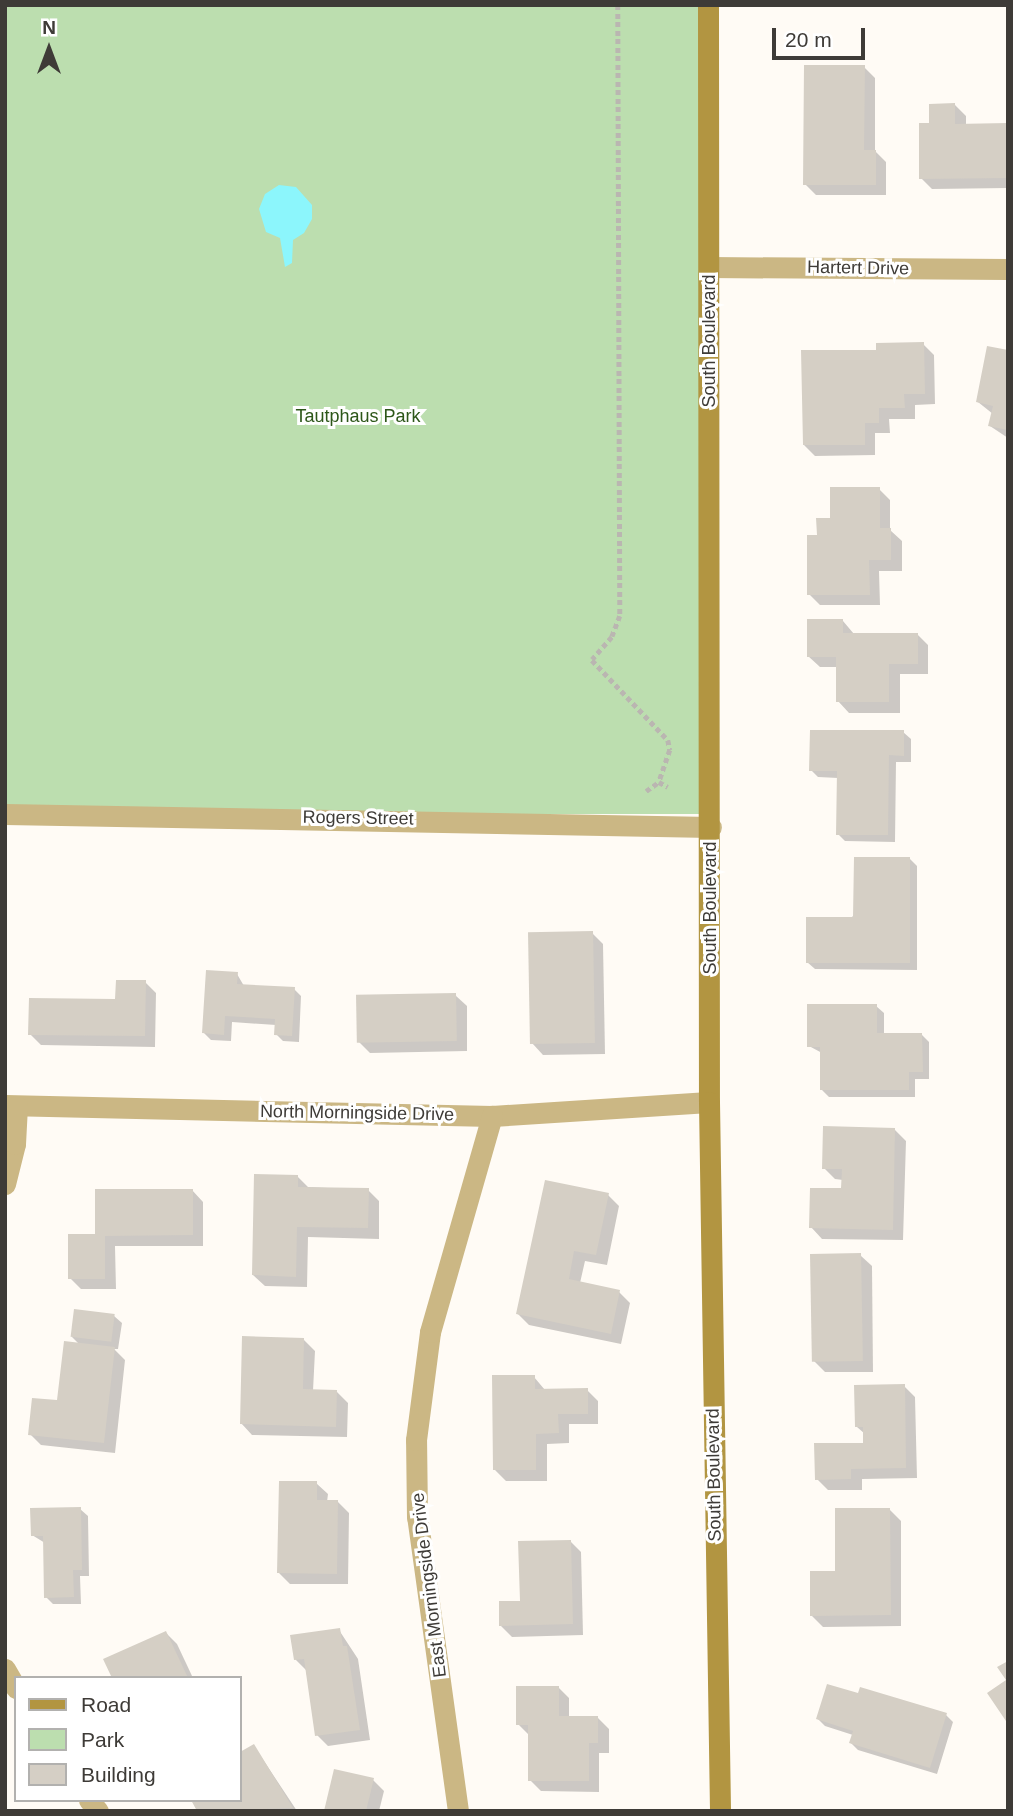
<!DOCTYPE html>
<style>
body{margin:0}
#map{position:relative;width:1013px;height:1816px;overflow:hidden;background:#fffbf5;font-family:Arial,sans-serif}
div>[style]{position:absolute}
[style*='--x']{left:calc(var(--x)*1px);top:calc(var(--y)*1px);width:calc(var(--w)*1px);rotate:calc(var(--a)*1deg)}
.green>*{inset:0;background:#bcdeaf;transform-origin:0 0}
.water>*{inset:0;background:#8cf6fc}
.shadow>*{inset:0;background:#0003}
.building>*{inset:0;background:#d5cfc5;transform-origin:0 0}
.path>*{height:4.5px;margin-top:-2.25px;transform-origin:0;background:repeating-linear-gradient(90deg,#bab6b1 0 5px,transparent 0 8.5px)}
.street>*{height:21px;margin:-10.5px;padding:0 10.5px;transform-origin:10.5px;border-radius:10.5px;background:#cbb784}
.secondary>*{height:21px;margin:-10.5px;padding:0 10.5px;transform-origin:10.5px;border-radius:10.5px;background:#b29541}
span{translate:-50% -50%;white-space:nowrap;text-align:center;line-height:1.15;-webkit-text-stroke:6px #fff;paint-order:stroke}
.street-label{font-size:18px;color:#3e3b37}
.park-label{font-size:18px;color:#2d5719}
.frame{position:absolute;inset:0;border:7px solid #3e3b37;pointer-events:none}
.legend{position:absolute;left:14px;top:1676px;width:228px;height:126px;box-sizing:border-box;background:#fff;border:2px solid #b2b1af;margin:0;padding:9px 12px;list-style:none;font-size:21px;color:#3e3b37}
.legend li{display:flex;align-items:center;gap:14px;height:35px}
.legend b{width:35px;border:2px solid #b2b1af}
.north{position:absolute;left:14px;top:14px;width:70px;height:70px;-webkit-text-stroke:5px #fff;paint-order:stroke;rotate:0deg;font-size:19px;font-weight:700;line-height:28px;text-align:center;color:#3e3b37}
.north::after{content:'';display:block;margin:auto;width:24px;height:32px;background:#3e3b37;clip-path:polygon(50% 0,100% 100%,50% 72%,0 100%)}
.scale{position:absolute;left:772px;top:28px;width:93px;height:32px;box-sizing:border-box;border:4px solid #3e3b37;border-top:0;padding-left:9px;font-size:21px;line-height:24px;white-space:nowrap;color:#3e3b37;-webkit-text-stroke:5px #fff;paint-order:stroke}
</style>
<div id="map">
<div class="green">
<div style="left:5px;top:5px;width:703px;height:809px"></div>
</div>
<div class="water">
<div style="clip-path:polygon(279px 185px,296px 187px,312px 205px,312px 219px,304px 233px,293px 240px,292px 263px,285px 267px,280px 238px,266px 232px,259px 209px,265px 194px)"></div>
</div>
<div class="shadow">
<div style="clip-path:polygon(864px 67px,875px 78px,875px 151px,886px 162px,886px 195px,816px 195px,805px 184px)"></div>
<div style="clip-path:polygon(955px 105px,966px 116px,966px 125px,1008px 125px,1008px 188px,932px 189px,921px 178px,930px 124px)"></div>
<div style="clip-path:polygon(923px 344px,934px 355px,935px 404px,915px 405px,915px 419px,889px 419px,890px 433px,875px 433px,875px 455px,815px 456px,804px 445px,878px 351px)"></div>
<div style="clip-path:polygon(1008px 352px,1008px 438px,990px 426px,993px 414px,978px 402px)"></div>
<div style="clip-path:polygon(879px 489px,890px 500px,890px 530px,902px 541px,902px 571px,879px 571px,880px 605px,820px 605px,809px 594px,818px 537px,832px 519px)"></div>
<div style="clip-path:polygon(843px 621px,854px 634px,917px 634px,928px 645px,928px 674px,900px 674px,900px 713px,849px 713px,838px 701px,838px 667px,820px 667px,808px 656px)"></div>
<div style="clip-path:polygon(903px 732px,911px 739px,911px 762px,896px 762px,895px 842px,845px 841px,838px 834px,838px 778px,818px 777px,811px 770px)"></div>
<div style="clip-path:polygon(910px 859px,917px 866px,917px 970px,815px 969px,807px 962px)"></div>
<div style="clip-path:polygon(592px 933px,603px 944px,605px 1054px,543px 1055px,532px 1043px)"></div>
<div style="clip-path:polygon(237px 974px,244px 986px,294px 989px,301px 996px,299px 1042px,283px 1041px,276px 1034px,276px 1025px,232px 1022px,231px 1041px,211px 1040px,204px 1033px)"></div>
<div style="clip-path:polygon(145px 982px,156px 993px,155px 1047px,41px 1045px,30px 1034px,117px 1001px)"></div>
<div style="clip-path:polygon(455px 995px,467px 1006px,467px 1051px,370px 1053px,359px 1042px)"></div>
<div style="clip-path:polygon(876px 1006px,884px 1013px,884px 1034px,921px 1034px,929px 1042px,929px 1079px,915px 1079px,915px 1097px,829px 1097px,822px 1090px,822px 1053px,809px 1046px)"></div>
<div style="clip-path:polygon(895px 1130px,906px 1141px,903px 1240px,822px 1239px,811px 1227px,843px 1190px,843px 1180px,835px 1179px,824px 1168px)"></div>
<div style="clip-path:polygon(297px 1176px,308px 1187px,368px 1190px,379px 1201px,379px 1239px,308px 1237px,307px 1287px,265px 1286px,253px 1275px)"></div>
<div style="clip-path:polygon(192px 1190px,203px 1202px,203px 1246px,115px 1246px,116px 1289px,81px 1289px,70px 1278px,96px 1236px)"></div>
<div style="clip-path:polygon(608px 1195px,619px 1206px,607px 1265px,585px 1261px,580px 1283px,619px 1292px,630px 1303px,621px 1344px,529px 1325px,518px 1314px)"></div>
<div style="clip-path:polygon(860px 1255px,872px 1266px,873px 1372px,825px 1372px,814px 1361px)"></div>
<div style="clip-path:polygon(114px 1316px,122px 1323px,118px 1349px,114px 1349px,125px 1360px,115px 1453px,41px 1445px,30px 1434px,59px 1402px,80px 1345px,72px 1337px)"></div>
<div style="clip-path:polygon(304px 1340px,315px 1351px,313px 1391px,337px 1392px,348px 1403px,347px 1437px,252px 1435px,241px 1423px)"></div>
<div style="clip-path:polygon(534px 1377px,545px 1390px,587px 1390px,598px 1401px,598px 1424px,569px 1424px,569px 1443px,547px 1444px,547px 1481px,506px 1481px,495px 1470px)"></div>
<div style="clip-path:polygon(904px 1386px,915px 1397px,917px 1478px,862px 1479px,862px 1490px,828px 1490px,817px 1479px,865px 1445px,865px 1434px,857px 1427px)"></div>
<div style="clip-path:polygon(316px 1483px,328px 1494px,327px 1502px,338px 1502px,349px 1513px,348px 1584px,290px 1584px,279px 1573px)"></div>
<div style="clip-path:polygon(80px 1509px,88px 1516px,89px 1576px,80px 1576px,81px 1604px,53px 1604px,46px 1597px,45px 1543px,32px 1535px)"></div>
<div style="clip-path:polygon(890px 1510px,901px 1521px,901px 1626px,823px 1627px,812px 1616px,837px 1573px)"></div>
<div style="clip-path:polygon(570px 1541px,581px 1552px,583px 1635px,512px 1637px,501px 1626px)"></div>
<div style="clip-path:polygon(339px 1630px,358px 1659px,370px 1740px,328px 1746px,317px 1735px,306px 1670px,295px 1659px)"></div>
<div style="clip-path:polygon(166px 1633px,177px 1644px,193px 1678px,114px 1678px)"></div>
<div style="clip-path:polygon(558px 1687px,569px 1698px,569px 1718px,598px 1718px,609px 1729px,609px 1753px,599px 1753px,599px 1792px,541px 1791px,530px 1780px,530px 1736px,518px 1724px)"></div>
<div style="clip-path:polygon(946px 1715px,953px 1722px,937px 1774px,858px 1750px,851px 1743px,853px 1735px,825px 1726px,818px 1719px)"></div>
<div style="clip-path:polygon(254px 1746px,297px 1811px,199px 1811px,240px 1800px,240px 1754px)"></div>
<div style="clip-path:polygon(373px 1780px,384px 1791px,379px 1811px,326px 1811px)"></div>
</div>
<div class="building">
<div style="clip-path:polygon(804px 65px,865px 65px,864px 150px,876px 150px,876px 185px,803px 185px)"></div>
<div style="clip-path:polygon(955px 103px,955px 124px,1008px 123px,1008px 178px,919px 179px,919px 123px,929px 123px,929px 104px)"></div>
<div style="clip-path:polygon(924px 342px,925px 394px,904px 394px,905px 408px,879px 408px,879px 423px,865px 423px,865px 445px,803px 445px,801px 350px,876px 350px,876px 343px)"></div>
<div style="clip-path:polygon(987px 346px,1008px 350px,1008px 430px,988px 426px,993px 406px,976px 402px)"></div>
<div style="clip-path:polygon(830px 487px,880px 487px,880px 528px,891px 528px,891px 560px,869px 560px,870px 595px,807px 595px,807px 535px,817px 535px,816px 518px,830px 518px)"></div>
<div style="clip-path:polygon(807px 619px,843px 619px,843px 633px,918px 633px,918px 664px,889px 664px,889px 702px,836px 702px,836px 657px,807px 657px)"></div>
<div style="clip-path:polygon(810px 730px,904px 730px,904px 756px,889px 755px,888px 835px,836px 835px,837px 771px,809px 771px)"></div>
<div style="clip-path:polygon(854px 857px,910px 857px,910px 963px,806px 963px,806px 917px,853px 917px)"></div>
<div style="left:593px;top:931px;width:112px;height:65px;rotate:89deg"></div>
<div style="clip-path:polygon(206px 970px,238px 972px,237px 984px,295px 987px,292px 1036px,274px 1035px,275px 1019px,225px 1016px,224px 1035px,202px 1033px)"></div>
<div style="clip-path:polygon(116px 980px,146px 980px,145px 1036px,28px 1035px,29px 998px,115px 999px)"></div>
<div style="left:456px;top:993px;width:48px;height:100px;rotate:89deg"></div>
<div style="clip-path:polygon(807px 1004px,877px 1004px,877px 1033px,922px 1033px,923px 1072px,909px 1072px,909px 1090px,820px 1090px,820px 1047px,807px 1047px)"></div>
<div style="clip-path:polygon(823px 1126px,895px 1128px,893px 1230px,809px 1228px,810px 1188px,841px 1188px,842px 1169px,822px 1169px)"></div>
<div style="clip-path:polygon(254px 1174px,298px 1175px,298px 1187px,369px 1188px,368px 1228px,297px 1227px,296px 1277px,252px 1275px)"></div>
<div style="clip-path:polygon(545px 1180px,609px 1193px,596px 1255px,574px 1251px,569px 1279px,620px 1290px,611px 1334px,516px 1314px)"></div>
<div style="clip-path:polygon(95px 1189px,193px 1189px,193px 1235px,105px 1236px,105px 1279px,68px 1279px,68px 1234px,95px 1234px)"></div>
<div style="left:861px;top:1253px;width:108px;height:51px;rotate:89deg"></div>
<div style="left:74px;top:1309px;width:41px;height:28px;rotate:7deg"></div>
<div style="clip-path:polygon(242px 1336px,304px 1338px,303px 1389px,337px 1390px,336px 1427px,240px 1424px)"></div>
<div style="clip-path:polygon(64px 1341px,115px 1347px,104px 1443px,28px 1435px,32px 1398px,57px 1400px)"></div>
<div style="clip-path:polygon(492px 1375px,535px 1375px,535px 1389px,588px 1388px,588px 1414px,558px 1414px,559px 1433px,536px 1434px,536px 1470px,493px 1470px)"></div>
<div style="clip-path:polygon(905px 1384px,906px 1468px,851px 1469px,851px 1479px,815px 1480px,814px 1443px,863px 1443px,863px 1427px,855px 1427px,854px 1385px)"></div>
<div style="clip-path:polygon(279px 1481px,317px 1481px,317px 1500px,338px 1500px,337px 1574px,277px 1573px)"></div>
<div style="clip-path:polygon(81px 1507px,82px 1570px,73px 1570px,74px 1597px,44px 1598px,43px 1536px,31px 1536px,30px 1508px)"></div>
<div style="clip-path:polygon(835px 1508px,890px 1508px,891px 1615px,810px 1616px,810px 1571px,835px 1571px)"></div>
<div style="clip-path:polygon(571px 1540px,573px 1624px,499px 1626px,499px 1601px,520px 1601px,518px 1541px)"></div>
<div style="clip-path:polygon(340px 1628px,343px 1646px,347px 1646px,360px 1730px,315px 1736px,304px 1659px,294px 1660px,290px 1635px)"></div>
<div style="clip-path:polygon(166px 1631px,188px 1678px,112px 1678px,103px 1659px)"></div>
<div style="clip-path:polygon(1008px 1661px,1008px 1724px,987px 1693px,1006px 1680px,997px 1667px)"></div>
<div style="clip-path:polygon(827px 1684px,858px 1693px,860px 1687px,947px 1713px,930px 1768px,849px 1743px,853px 1731px,816px 1719px)"></div>
<div style="clip-path:polygon(516px 1686px,559px 1686px,559px 1716px,598px 1716px,598px 1743px,589px 1743px,589px 1781px,528px 1781px,528px 1725px,516px 1725px)"></div>
<div style="clip-path:polygon(254px 1744px,293px 1808px,197px 1811px,191px 1800px,240px 1800px,240px 1752px)"></div>
<div style="clip-path:polygon(334px 1769px,374px 1778px,366px 1811px,324px 1811px)"></div>
</div>
<div class="path">
<div style="--x:618;--y:5;--w:611;--a:89.81"></div>
<div style="--x:620;--y:616;--w:22;--a:111"></div>
<div style="--x:612;--y:637;--w:30;--a:131"></div>
<div style="--x:592;--y:660;--w:110;--a:46.5"></div>
<div style="--x:668;--y:740;--w:10;--a:79"></div>
<div style="--x:670;--y:750;--w:34;--a:109"></div>
<div style="--x:659;--y:782;--w:10;--a:29"></div>
<div style="--x:646;--y:791;--w:16;--a:-35"></div>
</div>
<div class="street">
<div style="--x:709;--y:267;--w:299;--a:0.4"></div>
<div style="--x:5;--y:814;--w:706;--a:1.05"></div>
<div style="--x:5;--y:1105;--w:487;--a:1.3"></div>
<div style="--x:492;--y:1116;--w:217;--a:-3.7"></div>
<div style="--x:5;--y:1184;--w:41;--a:-76"></div>
<div style="--x:15;--y:1144;--w:38;--a:-87"></div>
<div style="--x:5;--y:1669;--w:22;--a:60"></div>
<div style="--x:89;--y:1800;--w:14;--a:51"></div>
<div style="--x:458;--y:1811;--w:297;--a:-97.9"></div>
<div style="--x:417;--y:1517;--w:77;--a:-90.7"></div>
<div style="--x:416;--y:1440;--w:109;--a:-82.6"></div>
<div style="--x:430;--y:1332;--w:225;--a:-74"></div>
</div>
<div class="secondary">
<div style="--x:708;--y:5;--w:1097;--a:89.95"></div>
<div style="--x:709;--y:1102;--w:709;--a:89.11"></div>
</div>
<div class="street-label">
<span style="left:858px;top:268px;rotate:1deg">Hartert Drive</span>
<span style="left:709px;top:341px;rotate:-90deg">South Boulevard</span>
<span style="left:358px;top:818px;rotate:1deg">Rogers Street</span>
<span style="left:710px;top:908px;rotate:-90deg">South Boulevard</span>
<span style="left:357px;top:1113px;rotate:1deg">North Morningside Drive</span>
<span style="left:714px;top:1475px;rotate:-91deg">South Boulevard</span>
<span style="left:429px;top:1585px;rotate:-97deg">East Morningside Drive</span>
</div>
<div class="park-label">
<span style="left:358px;top:416px">Tautphaus Park</span>
</div>
<div class="frame"></div>
<ul class="legend">
<li><b style="height:9px;background:#b29541"></b>Road</li>
<li><b style="height:19px;background:#bcdeaf"></b>Park</li>
<li><b style="height:19px;background:#d5cfc5"></b>Building</li>
</ul>
<div class="north">N</div>
<div class="scale">20 m</div>
</div>
